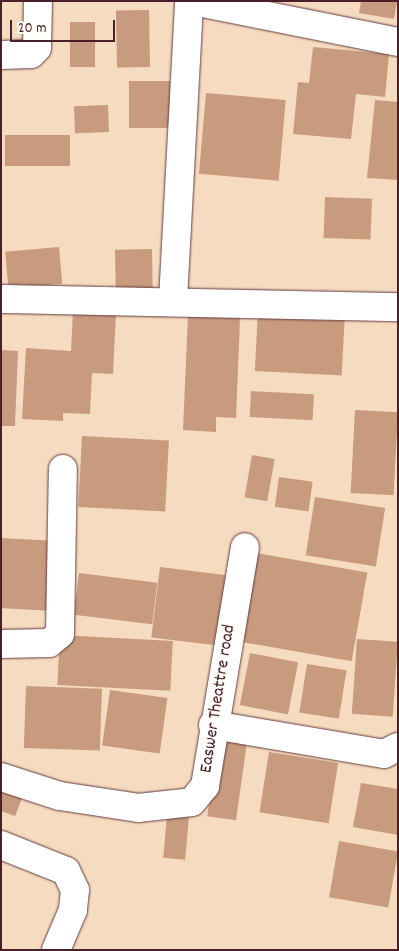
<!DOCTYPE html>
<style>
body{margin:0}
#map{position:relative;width:399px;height:951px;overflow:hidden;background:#f5dbbf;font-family:Dekko,sans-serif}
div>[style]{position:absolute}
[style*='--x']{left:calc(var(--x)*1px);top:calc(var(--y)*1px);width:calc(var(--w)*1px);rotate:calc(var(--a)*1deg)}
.building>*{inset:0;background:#c89b7e;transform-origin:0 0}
.roads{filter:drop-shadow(0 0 1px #643b41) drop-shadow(0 0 1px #643b41)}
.street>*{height:28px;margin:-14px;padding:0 14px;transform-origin:14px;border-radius:14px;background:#fff}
span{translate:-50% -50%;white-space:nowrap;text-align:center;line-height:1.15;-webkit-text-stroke:4px #fdfcf7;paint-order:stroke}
.street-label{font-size:18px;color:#4a1f2b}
.frame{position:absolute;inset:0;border:2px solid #4a1f2b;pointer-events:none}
.scale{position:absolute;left:10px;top:20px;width:105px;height:22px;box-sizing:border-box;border:2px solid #4a1f2b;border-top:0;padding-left:6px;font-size:15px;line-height:18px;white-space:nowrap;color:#4a1f2b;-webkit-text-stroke:4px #fdfcf7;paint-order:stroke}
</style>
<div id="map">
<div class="building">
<div style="clip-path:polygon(361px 1px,397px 1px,394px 19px,359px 13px)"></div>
<div style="left:149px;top:10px;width:57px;height:33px;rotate:89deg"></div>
<div style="left:70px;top:22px;width:25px;height:45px"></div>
<div style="clip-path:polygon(313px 47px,389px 54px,385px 97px,356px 94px,351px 139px,293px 134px,298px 82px,309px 83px)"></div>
<div style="left:129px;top:81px;width:41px;height:47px"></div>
<div style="left:206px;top:93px;width:80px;height:81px;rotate:5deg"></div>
<div style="clip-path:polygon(375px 100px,398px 102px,398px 180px,367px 178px)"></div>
<div style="left:108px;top:105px;width:27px;height:34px;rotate:88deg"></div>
<div style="left:70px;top:135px;width:31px;height:65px;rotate:90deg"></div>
<div style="left:325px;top:197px;width:47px;height:41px;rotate:2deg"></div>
<div style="left:59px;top:247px;width:37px;height:54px;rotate:85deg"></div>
<div style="left:152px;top:249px;width:44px;height:37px;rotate:89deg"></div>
<div style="clip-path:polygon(73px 310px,116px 313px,113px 374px,92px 373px,90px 414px,63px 413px,63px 421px,22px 419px,26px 348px,71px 351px)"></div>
<div style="left:258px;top:310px;width:87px;height:61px;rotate:3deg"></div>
<div style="clip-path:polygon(188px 316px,240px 318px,236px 418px,216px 417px,216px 432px,183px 430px)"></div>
<div style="clip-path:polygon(1px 350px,18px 351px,15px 426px,1px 426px)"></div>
<div style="left:251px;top:391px;width:63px;height:26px;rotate:3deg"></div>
<div style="left:355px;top:410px;width:43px;height:83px;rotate:3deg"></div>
<div style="left:82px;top:436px;width:87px;height:71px;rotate:3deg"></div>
<div style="left:252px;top:455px;width:23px;height:43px;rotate:10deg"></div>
<div style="left:279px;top:477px;width:34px;height:30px;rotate:8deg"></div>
<div style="left:315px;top:497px;width:71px;height:59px;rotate:9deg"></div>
<div style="left:1px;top:538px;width:52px;height:70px;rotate:3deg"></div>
<div style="left:256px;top:553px;width:113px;height:90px;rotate:10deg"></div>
<div style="left:160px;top:567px;width:71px;height:71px;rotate:7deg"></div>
<div style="left:79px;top:573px;width:79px;height:42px;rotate:7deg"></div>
<div style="left:60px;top:635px;width:113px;height:50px;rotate:3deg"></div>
<div style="left:357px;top:639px;width:41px;height:75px;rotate:4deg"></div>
<div style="left:250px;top:653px;width:49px;height:53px;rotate:11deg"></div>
<div style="left:307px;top:664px;width:40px;height:49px;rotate:9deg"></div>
<div style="left:26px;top:686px;width:76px;height:62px;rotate:2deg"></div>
<div style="left:110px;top:690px;width:58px;height:56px;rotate:8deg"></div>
<div style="left:218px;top:740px;width:29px;height:77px;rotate:8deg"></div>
<div style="left:269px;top:752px;width:70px;height:61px;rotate:9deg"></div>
<div style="clip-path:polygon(361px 783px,398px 789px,398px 835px,353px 827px)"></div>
<div style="clip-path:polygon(1px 784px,24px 793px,15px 816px,1px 811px)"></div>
<div style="left:167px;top:815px;width:22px;height:43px;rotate:5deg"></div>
<div style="left:339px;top:841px;width:60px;height:57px;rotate:10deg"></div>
</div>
<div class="roads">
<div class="street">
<div style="--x:193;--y:1;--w:209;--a:11.3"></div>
<div style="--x:1;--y:55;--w:30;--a:-2"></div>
<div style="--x:31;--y:54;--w:8;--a:-45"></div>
<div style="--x:37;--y:48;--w:47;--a:-88.8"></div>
<div style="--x:1;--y:299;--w:397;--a:1.2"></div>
<div style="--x:173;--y:300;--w:299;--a:-86.9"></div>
<div style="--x:1;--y:644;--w:48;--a:-1.2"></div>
<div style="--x:49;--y:643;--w:14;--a:-39"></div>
<div style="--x:60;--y:634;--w:165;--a:-89"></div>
<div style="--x:213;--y:725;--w:173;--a:9.6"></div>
<div style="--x:384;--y:754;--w:16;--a:-27"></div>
<div style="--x:1;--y:777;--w:62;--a:17.9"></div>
<div style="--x:60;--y:796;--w:79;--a:8.7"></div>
<div style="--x:138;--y:808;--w:54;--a:-6.3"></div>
<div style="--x:192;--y:802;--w:21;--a:-51"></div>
<div style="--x:205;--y:786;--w:242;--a:-80.5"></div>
<div style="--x:1;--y:845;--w:70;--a:21.8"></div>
<div style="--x:66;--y:871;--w:21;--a:65"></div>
<div style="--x:75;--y:890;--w:20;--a:96"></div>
<div style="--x:73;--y:910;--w:43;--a:113"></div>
</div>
</div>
<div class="street-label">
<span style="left:219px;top:699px;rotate:-81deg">Easwer Theattre road</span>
</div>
<div class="frame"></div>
<div class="scale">20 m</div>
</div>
